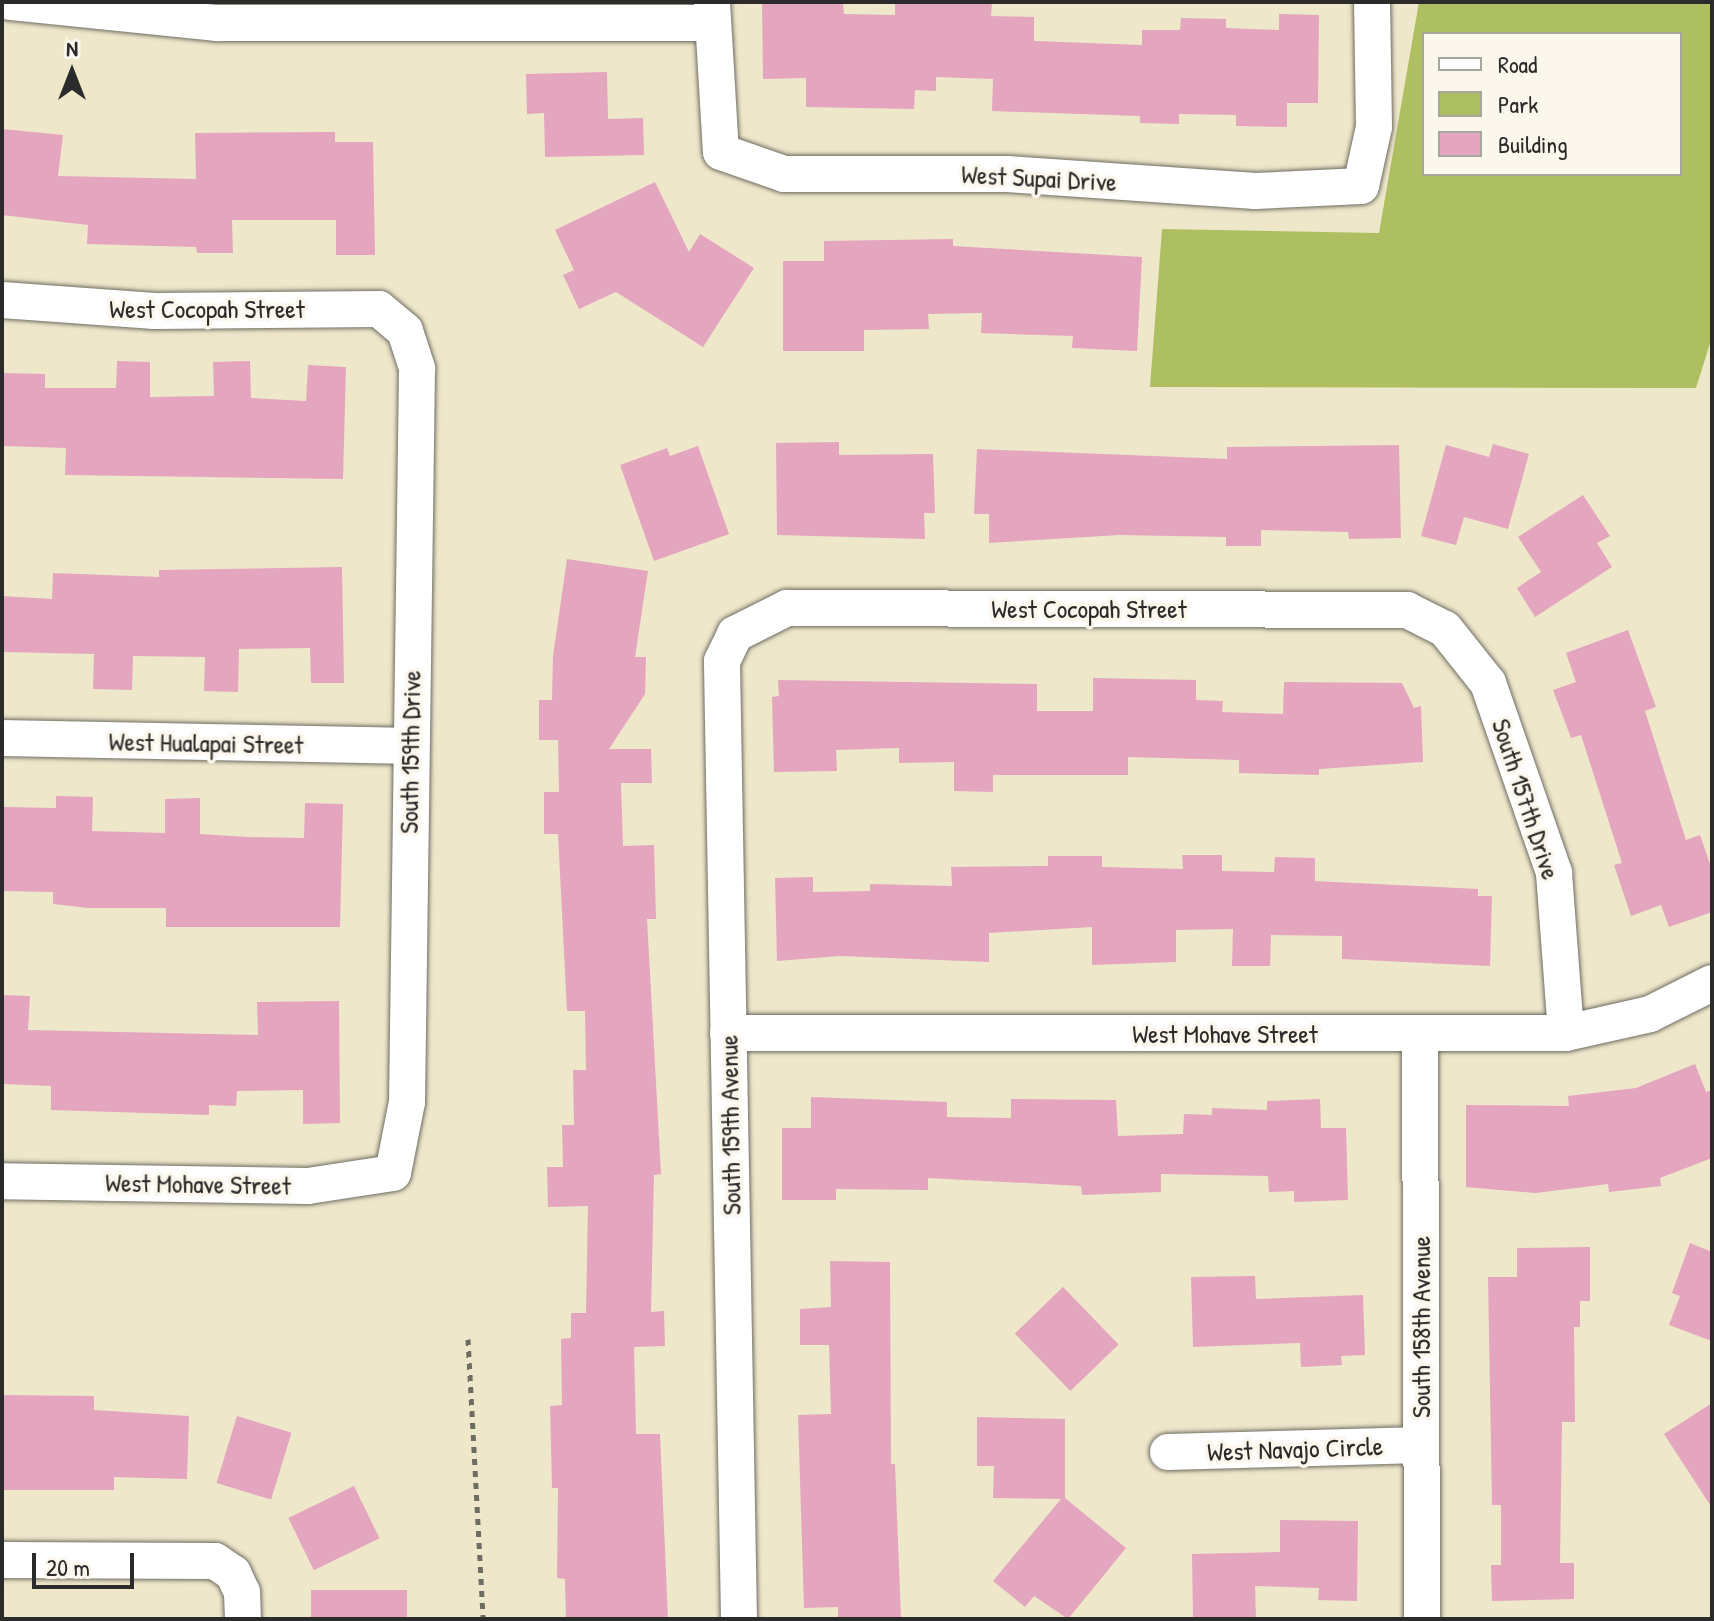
<!DOCTYPE html>
<style>
body{margin:0}
#map{position:relative;width:1714px;height:1621px;overflow:hidden;background:#eee7ca;font-family:"Patrick Hand",sans-serif}
div>[style]{position:absolute}
[style*='--x']{left:calc(var(--x)*1px);top:calc(var(--y)*1px);width:calc(var(--w)*1px);rotate:calc(var(--a)*1deg)}
.green>*{inset:0;background:#aebf62}
.building>*{inset:0;background:#e4a5bf;transform-origin:0 0}
.path>*{height:5px;margin-top:-2.5px;transform-origin:0;background:repeating-linear-gradient(90deg,#6f6d63 0 6px,transparent 0 12px)}
.roads{filter:drop-shadow(0 0 2px #6f6d63) drop-shadow(0 0 2px #6f6d63)}
.minor>*{height:36px;margin:-18px;padding:0 18px;transform-origin:18px;border-radius:18px;background:#fff}
span{translate:-50% -50%;white-space:nowrap;text-align:center;line-height:1.15;-webkit-text-stroke:7px #fbf7ec;paint-order:stroke}
.street-label{font-size:26px;color:#2b2b2b}
.frame{position:absolute;inset:0;border:4px solid #2b2b2b;pointer-events:none}
.legend{position:absolute;left:1422px;top:32px;width:260px;height:144px;box-sizing:border-box;background:#fbf7ec;border:2px solid #a8a59f;margin:0;padding:10px 14px;list-style:none;font-size:24px;color:#2b2b2b}
.legend li{display:flex;align-items:center;gap:16px;height:40px}
.legend b{width:40px;border:2px solid #a8a59f}
.north{position:absolute;left:32px;top:32px;width:80px;height:80px;-webkit-text-stroke:6px #fbf7ec;paint-order:stroke;rotate:0deg;font-size:22px;font-weight:700;line-height:32px;text-align:center;color:#2b2b2b}
.north::after{content:'';display:block;margin:auto;width:28px;height:36px;background:#2b2b2b;clip-path:polygon(50% 0,100% 100%,50% 72%,0 100%)}
.scale{position:absolute;left:32px;top:1553px;width:102px;height:36px;box-sizing:border-box;border:4px solid #2b2b2b;border-top:0;padding-left:10px;font-size:24px;line-height:28px;white-space:nowrap;color:#2b2b2b;-webkit-text-stroke:6px #fbf7ec;paint-order:stroke}
</style>
<div id="map">
<div class="green">
<div style="clip-path:polygon(evenodd,1419px 2px,1712px 2px,1712px 337px,1696px 388px,1150px 387px,1162px 229px,1379px 233px,1419px 2px,1424px 34px,1680px 34px,1680px 174px,1424px 174px,1424px 34px)"></div>
</div>
<div class="building">
<div style="clip-path:polygon(762px 2px,843px 2px,844px 14px,895px 15px,895px 2px,992px 2px,991px 16px,1034px 17px,1034px 41px,1142px 45px,1142px 30px,1180px 30px,1181px 18px,1226px 19px,1226px 28px,1279px 30px,1279px 14px,1319px 15px,1318px 103px,1287px 103px,1287px 127px,1236px 126px,1236px 115px,1179px 114px,1179px 124px,1140px 123px,1140px 116px,992px 111px,993px 79px,936px 77px,936px 91px,915px 90px,914px 109px,806px 107px,806px 78px,763px 79px)"></div>
<div style="clip-path:polygon(607px 72px,608px 119px,643px 118px,644px 155px,545px 157px,544px 113px,527px 114px,526px 74px)"></div>
<div style="clip-path:polygon(2px 129px,63px 135px,58px 176px,196px 179px,195px 133px,335px 132px,335px 142px,373px 142px,375px 255px,336px 255px,336px 220px,232px 220px,233px 253px,197px 253px,196px 247px,87px 244px,88px 225px,2px 215px)"></div>
<div style="clip-path:polygon(655px 182px,689px 252px,700px 234px,754px 268px,703px 347px,616px 292px,579px 309px,563px 275px,574px 270px,555px 230px)"></div>
<div style="clip-path:polygon(953px 239px,953px 246px,1142px 257px,1137px 351px,1072px 348px,1073px 336px,981px 333px,982px 313px,928px 314px,929px 329px,864px 330px,864px 351px,783px 351px,783px 261px,824px 261px,824px 241px)"></div>
<div style="clip-path:polygon(117px 361px,150px 362px,150px 397px,214px 396px,213px 362px,250px 361px,251px 398px,306px 401px,308px 365px,346px 367px,343px 479px,65px 475px,66px 448px,2px 446px,2px 373px,45px 374px,45px 388px,116px 388px)"></div>
<div style="clip-path:polygon(839px 442px,839px 455px,933px 454px,935px 513px,924px 513px,925px 539px,777px 535px,776px 443px)"></div>
<div style="clip-path:polygon(1493px 444px,1529px 454px,1508px 529px,1464px 517px,1456px 545px,1421px 536px,1446px 445px,1489px 457px)"></div>
<div style="clip-path:polygon(1399px 445px,1401px 538px,1349px 539px,1348px 532px,1261px 530px,1261px 546px,1226px 546px,1226px 537px,1119px 535px,989px 543px,989px 514px,974px 514px,977px 449px,1227px 459px,1227px 447px)"></div>
<div style="clip-path:polygon(698px 446px,729px 534px,654px 561px,620px 465px,667px 448px,670px 456px)"></div>
<div style="clip-path:polygon(1583px 495px,1610px 536px,1597px 543px,1612px 567px,1535px 617px,1517px 588px,1541px 572px,1518px 537px)"></div>
<div style="clip-path:polygon(567px 559px,648px 571px,635px 657px,646px 657px,645px 694px,609px 749px,651px 749px,652px 783px,621px 783px,623px 846px,654px 845px,656px 919px,647px 919px,661px 1174px,654px 1175px,651px 1312px,664px 1311px,665px 1346px,634px 1347px,636px 1434px,660px 1434px,668px 1619px,566px 1619px,565px 1579px,557px 1578px,558px 1488px,552px 1488px,550px 1406px,562px 1405px,561px 1339px,571px 1338px,571px 1313px,586px 1313px,588px 1206px,548px 1207px,547px 1167px,563px 1167px,562px 1125px,574px 1125px,573px 1070px,586px 1070px,585px 1011px,567px 1011px,558px 834px,544px 834px,544px 792px,559px 792px,558px 740px,539px 740px,539px 700px,552px 700px,553px 656px)"></div>
<div style="clip-path:polygon(342px 567px,344px 683px,311px 683px,310px 648px,239px 649px,238px 692px,204px 691px,205px 657px,133px 656px,132px 690px,93px 689px,94px 654px,2px 652px,2px 596px,52px 599px,53px 573px,159px 577px,159px 570px)"></div>
<div style="clip-path:polygon(1628px 630px,1656px 707px,1645px 711px,1686px 840px,1700px 835px,1712px 870px,1712px 912px,1669px 927px,1661px 905px,1631px 916px,1614px 865px,1622px 863px,1581px 735px,1571px 738px,1553px 690px,1576px 682px,1566px 653px)"></div>
<div style="clip-path:polygon(1093px 678px,1196px 680px,1196px 700px,1223px 701px,1222px 712px,1283px 714px,1284px 682px,1402px 683px,1414px 708px,1421px 706px,1423px 762px,1319px 769px,1319px 775px,1239px 773px,1239px 760px,1128px 757px,1128px 775px,993px 775px,993px 792px,954px 791px,954px 762px,899px 763px,899px 748px,836px 750px,837px 771px,774px 772px,772px 697px,779px 696px,778px 680px,1037px 684px,1037px 711px,1093px 711px)"></div>
<div style="clip-path:polygon(56px 796px,93px 797px,92px 831px,165px 833px,165px 799px,200px 798px,200px 834px,247px 837px,304px 838px,305px 803px,343px 804px,340px 927px,166px 927px,166px 908px,89px 908px,53px 904px,53px 892px,2px 891px,2px 807px,56px 808px)"></div>
<div style="clip-path:polygon(1182px 855px,1222px 855px,1222px 871px,1274px 872px,1275px 857px,1315px 858px,1315px 881px,1478px 889px,1478px 896px,1492px 896px,1490px 966px,1342px 959px,1342px 936px,1271px 935px,1270px 966px,1232px 966px,1233px 929px,1176px 930px,1176px 962px,1092px 965px,1092px 927px,989px 933px,989px 962px,840px 956px,777px 961px,775px 878px,813px 877px,813px 892px,870px 891px,870px 884px,952px 886px,951px 867px,1048px 866px,1048px 856px,1102px 856px,1102px 867px,1183px 869px)"></div>
<div style="clip-path:polygon(2px 995px,30px 996px,28px 1030px,258px 1035px,257px 1002px,339px 1001px,340px 1123px,303px 1124px,303px 1090px,237px 1091px,236px 1106px,209px 1105px,209px 1115px,51px 1110px,51px 1086px,2px 1084px)"></div>
<div style="clip-path:polygon(1695px 1064px,1706px 1092px,1712px 1090px,1712px 1158px,1660px 1178px,1661px 1186px,1609px 1192px,1608px 1184px,1536px 1193px,1466px 1187px,1466px 1105px,1569px 1106px,1568px 1096px,1636px 1088px)"></div>
<div style="clip-path:polygon(811px 1097px,947px 1102px,947px 1117px,1011px 1118px,1011px 1099px,1116px 1100px,1118px 1136px,1183px 1134px,1184px 1114px,1212px 1115px,1212px 1108px,1267px 1110px,1267px 1101px,1320px 1099px,1321px 1128px,1346px 1128px,1348px 1200px,1294px 1202px,1294px 1191px,1269px 1192px,1268px 1176px,1161px 1174px,1161px 1192px,1082px 1195px,1081px 1186px,928px 1178px,928px 1190px,836px 1189px,836px 1200px,782px 1200px,782px 1128px,811px 1128px)"></div>
<div style="clip-path:polygon(1690px 1243px,1712px 1252px,1712px 1341px,1669px 1325px,1680px 1296px,1672px 1293px)"></div>
<div style="clip-path:polygon(1590px 1247px,1590px 1301px,1580px 1301px,1580px 1327px,1574px 1327px,1575px 1422px,1562px 1422px,1560px 1563px,1574px 1563px,1574px 1599px,1492px 1601px,1491px 1565px,1501px 1565px,1501px 1505px,1492px 1505px,1488px 1277px,1517px 1277px,1517px 1248px)"></div>
<div style="clip-path:polygon(830px 1261px,890px 1262px,891px 1464px,895px 1464px,901px 1619px,838px 1619px,838px 1607px,804px 1608px,798px 1415px,831px 1414px,829px 1345px,800px 1345px,800px 1309px,831px 1307px)"></div>
<div style="clip-path:polygon(1255px 1276px,1256px 1299px,1363px 1295px,1365px 1355px,1341px 1356px,1342px 1365px,1301px 1367px,1300px 1343px,1193px 1347px,1191px 1277px)"></div>
<div style="left:1063px;top:1287px;width:80px;height:67px;rotate:46deg"></div>
<div style="clip-path:polygon(2px 1395px,94px 1396px,94px 1410px,189px 1416px,187px 1479px,114px 1477px,114px 1490px,2px 1490px)"></div>
<div style="clip-path:polygon(1712px 1403px,1712px 1508px,1664px 1434px)"></div>
<div style="left:237px;top:1416px;width:57px;height:70px;rotate:17deg"></div>
<div style="clip-path:polygon(977px 1417px,1065px 1419px,1065px 1498px,1126px 1548px,1068px 1619px,1034px 1596px,1025px 1607px,993px 1581px,1061px 1499px,993px 1498px,994px 1466px,977px 1466px)"></div>
<div style="left:354px;top:1486px;width:58px;height:73px;rotate:64deg"></div>
<div style="clip-path:polygon(1280px 1520px,1358px 1521px,1357px 1601px,1318px 1600px,1319px 1588px,1255px 1586px,1256px 1619px,1193px 1619px,1192px 1554px,1280px 1552px)"></div>
<div style="left:407px;top:1590px;width:29px;height:96px;rotate:90deg"></div>
</div>
<div class="path">
<div style="--x:468;--y:1339;--w:280;--a:86.9"></div>
</div>
<div class="roads">
<div class="minor">
<div style="--x:10;--y:2;--w:208;--a:5.8"></div>
<div style="--x:217;--y:23;--w:496;--a:0"></div>
<div style="--x:712;--y:2;--w:150;--a:86.6"></div>
<div style="--x:721;--y:152;--w:67;--a:19.2"></div>
<div style="--x:784;--y:174;--w:223;--a:0"></div>
<div style="--x:1007;--y:174;--w:249;--a:3.9"></div>
<div style="--x:1255;--y:191;--w:106;--a:-2.7"></div>
<div style="--x:1361;--y:186;--w:60;--a:-77.6"></div>
<div style="--x:1374;--y:127;--w:125;--a:-90.9"></div>
<div style="--x:2;--y:300;--w:153;--a:4.1"></div>
<div style="--x:155;--y:311;--w:224;--a:-0.5"></div>
<div style="--x:379;--y:309;--w:34;--a:40"></div>
<div style="--x:405;--y:331;--w:40;--a:72"></div>
<div style="--x:417;--y:369;--w:733;--a:90.78"></div>
<div style="--x:407;--y:1102;--w:72;--a:101.2"></div>
<div style="--x:393;--y:1173;--w:86;--a:171.3"></div>
<div style="--x:308;--y:1186;--w:306;--a:-179.1"></div>
<div style="--x:2;--y:738;--w:408;--a:1.1"></div>
<div style="--x:728;--y:1033;--w:838;--a:0"></div>
<div style="--x:1566;--y:1033;--w:86;--a:-12.7"></div>
<div style="--x:1650;--y:1014;--w:69;--a:-26.6"></div>
<div style="--x:1420;--y:1034;--w:585;--a:89.8"></div>
<div style="--x:1168;--y:1452;--w:253;--a:-1.6"></div>
<div style="--x:2;--y:1560;--w:213;--a:0.3"></div>
<div style="--x:215;--y:1561;--w:22;--a:34"></div>
<div style="--x:233;--y:1573;--w:21;--a:65"></div>
<div style="--x:242;--y:1592;--w:27;--a:88"></div>
<div style="--x:739;--y:1619;--w:958;--a:-91.02"></div>
<div style="--x:722;--y:661;--w:30;--a:-64"></div>
<div style="--x:735;--y:634;--w:58;--a:-26.6"></div>
<div style="--x:787;--y:608;--w:620;--a:0.18"></div>
<div style="--x:1407;--y:610;--w:42;--a:26.6"></div>
<div style="--x:1445;--y:629;--w:69;--a:51.5"></div>
<div style="--x:1488;--y:683;--w:201;--a:70.8"></div>
<div style="--x:1554;--y:873;--w:160;--a:85.7"></div>
</div>
</div>
<div class="street-label">
<span style="left:1039px;top:178px;rotate:3deg">West Supai Drive</span>
<span style="left:207px;top:309px">West Cocopah Street</span>
<span style="left:1089px;top:609px">West Cocopah Street</span>
<span style="left:206px;top:743px;rotate:1deg">West Hualapai Street</span>
<span style="left:410px;top:752px;rotate:-89deg">South 159th Drive</span>
<span style="left:1526px;top:799px;rotate:72deg">South 157th Drive</span>
<span style="left:1225px;top:1034px">West Mohave Street</span>
<span style="left:730px;top:1125px;rotate:-91deg">South 159th Avenue</span>
<span style="left:198px;top:1184px;rotate:1deg">West Mohave Street</span>
<span style="left:1421px;top:1327px;rotate:-90deg">South 158th Avenue</span>
<span style="left:1295px;top:1449px;rotate:-2deg">West Navajo Circle</span>
</div>
<div class="frame"></div>
<ul class="legend">
<li><b style="height:10px;background:#fff"></b>Road</li>
<li><b style="height:22px;background:#aebf62"></b>Park</li>
<li><b style="height:22px;background:#e4a5bf"></b>Building</li>
</ul>
<div class="north">N</div>
<div class="scale">20 m</div>
</div>
